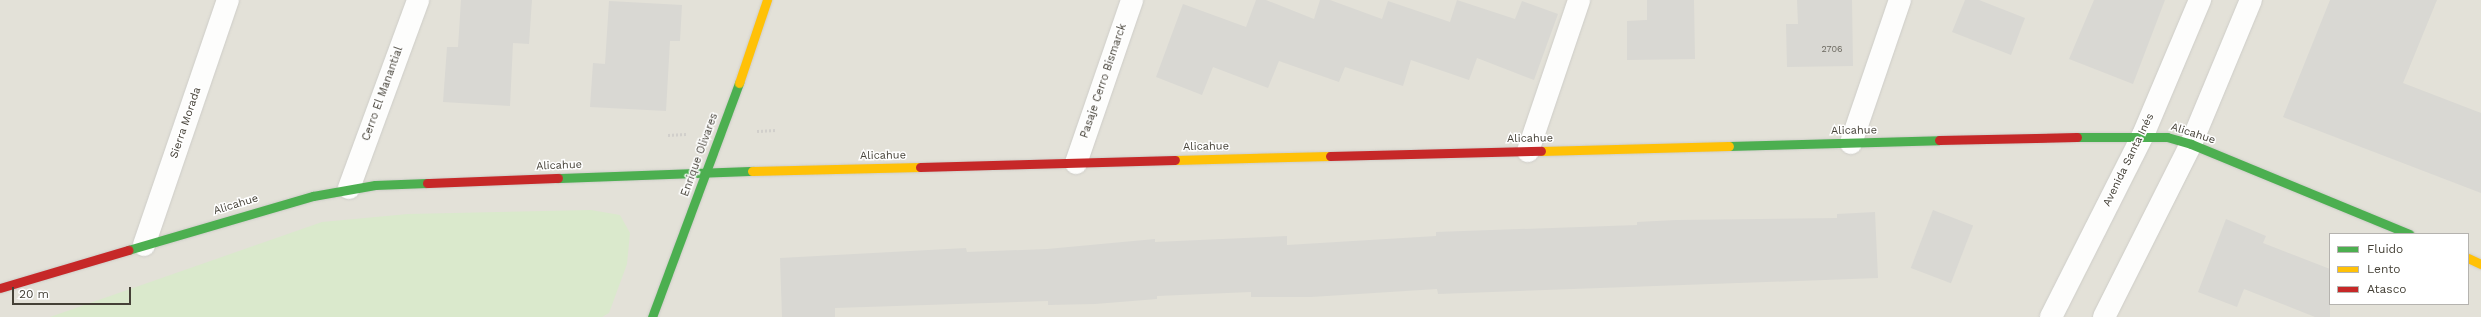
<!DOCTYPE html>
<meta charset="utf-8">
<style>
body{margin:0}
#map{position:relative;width:2481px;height:317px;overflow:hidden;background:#f0efea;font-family:"Work Sans",sans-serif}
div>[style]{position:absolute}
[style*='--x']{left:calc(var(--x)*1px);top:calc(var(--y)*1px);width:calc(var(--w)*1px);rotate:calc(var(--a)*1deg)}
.residential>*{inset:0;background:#e3e1d8}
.green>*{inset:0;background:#dae9cc}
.building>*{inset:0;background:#d9d8d3;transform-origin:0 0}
.path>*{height:2.5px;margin-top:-1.25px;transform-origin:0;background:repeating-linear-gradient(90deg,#d1cfcb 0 2px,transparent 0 4px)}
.roads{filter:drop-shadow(0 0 1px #cecdc8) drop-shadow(0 0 1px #cecdc8)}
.street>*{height:22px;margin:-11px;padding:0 11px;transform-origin:11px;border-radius:11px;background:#fdfdfc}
.fast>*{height:9px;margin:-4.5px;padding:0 4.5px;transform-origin:4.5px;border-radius:4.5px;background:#4caf50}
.slow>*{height:9px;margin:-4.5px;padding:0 4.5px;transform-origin:4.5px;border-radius:4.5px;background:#ffc107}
.jam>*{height:9px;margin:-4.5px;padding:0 4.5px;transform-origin:4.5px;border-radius:4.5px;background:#c62828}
span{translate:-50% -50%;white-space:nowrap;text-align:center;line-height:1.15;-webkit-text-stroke:3px #fff;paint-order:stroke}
.number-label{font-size:9px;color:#6b685f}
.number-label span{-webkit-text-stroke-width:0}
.street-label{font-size:11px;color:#454137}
.legend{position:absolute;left:2329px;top:233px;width:140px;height:72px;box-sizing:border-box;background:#fff;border:1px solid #b5b3af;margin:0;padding:5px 7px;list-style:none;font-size:12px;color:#454137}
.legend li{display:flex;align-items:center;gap:8px;height:20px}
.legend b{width:20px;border:1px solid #b5b3af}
.scale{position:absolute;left:12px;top:287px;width:119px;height:18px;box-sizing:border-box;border:2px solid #454137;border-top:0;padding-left:5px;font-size:12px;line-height:14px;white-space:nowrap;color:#454137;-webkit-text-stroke:3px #fff;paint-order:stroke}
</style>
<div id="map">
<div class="residential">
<div style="clip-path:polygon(evenodd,0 0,2481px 0,2481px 317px,0 317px,0 0,2330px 234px,2468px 234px,2468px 304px,2330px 304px,2330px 234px)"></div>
</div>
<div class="green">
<div style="clip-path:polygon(591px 210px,620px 215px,630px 233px,627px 264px,609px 313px,602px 317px,50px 317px,322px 222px,408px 214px)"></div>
</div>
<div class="building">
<div style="clip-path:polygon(461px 0,532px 0,529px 44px,513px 43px,510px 106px,443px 102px,447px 47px,458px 47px)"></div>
<div style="clip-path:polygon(1256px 0,1266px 0,1314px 19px,1320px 0,1330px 0,1382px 19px,1388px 1px,1450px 22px,1457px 0,1515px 19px,1522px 1px,1558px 14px,1534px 80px,1477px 58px,1469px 80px,1411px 60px,1403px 86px,1345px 67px,1339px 82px,1279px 61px,1268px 88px,1213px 67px,1202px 95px,1156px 77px,1183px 4px,1246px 27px)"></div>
<div style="clip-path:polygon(1647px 0,1694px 0,1695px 59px,1627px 60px,1627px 21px,1647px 20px)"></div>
<div style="clip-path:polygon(1797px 0,1852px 0,1853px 66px,1787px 67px,1786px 24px,1798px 24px)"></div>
<div style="clip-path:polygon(1965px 0,1979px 0,2025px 18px,2011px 55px,1952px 32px)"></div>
<div style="clip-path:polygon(2094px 0,2165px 0,2133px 84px,2069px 59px)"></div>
<div style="clip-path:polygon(2330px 0,2437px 0,2403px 83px,2481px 113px,2481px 193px,2283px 117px)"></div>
<div style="clip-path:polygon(609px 1px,682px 5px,680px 41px,670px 41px,666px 111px,590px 107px,593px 63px,605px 64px)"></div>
<div style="left:1933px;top:210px;width:43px;height:62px;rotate:21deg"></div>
<div style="clip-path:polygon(1875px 212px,1878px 278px,1438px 294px,1437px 289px,1311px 297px,1251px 297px,1251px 292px,1157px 296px,1157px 299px,1095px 304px,1048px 305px,1048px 301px,835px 308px,835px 317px,782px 317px,780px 258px,966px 248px,967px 252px,1047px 249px,1155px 239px,1155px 242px,1287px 236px,1287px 245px,1436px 236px,1436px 232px,1637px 225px,1637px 222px,1677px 220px,1837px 218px,1837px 214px)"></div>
<div style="clip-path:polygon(2226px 219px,2266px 236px,2263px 243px,2330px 269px,2330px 317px,2315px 317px,2244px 289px,2237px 307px,2198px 292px)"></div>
</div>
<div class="path">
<div style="--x:757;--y:131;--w:19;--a:-3"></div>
<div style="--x:668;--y:135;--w:18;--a:-3"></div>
</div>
<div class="roads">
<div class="street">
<div style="--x:1851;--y:143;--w:151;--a:-71.1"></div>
<div style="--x:1528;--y:151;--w:159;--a:-71.3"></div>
<div style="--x:1076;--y:163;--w:172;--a:-71"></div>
<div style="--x:349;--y:188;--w:200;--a:-69.8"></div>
<div style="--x:144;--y:245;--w:259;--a:-71.1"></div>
<div style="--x:2051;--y:317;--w:204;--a:-63.2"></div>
<div style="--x:2143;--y:135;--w:147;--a:-67.1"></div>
<div style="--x:2104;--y:317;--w:194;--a:-63.3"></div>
<div style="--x:2191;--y:144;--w:156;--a:-67.4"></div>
</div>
<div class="fast">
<div style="--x:2077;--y:137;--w:90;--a:0"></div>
<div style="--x:2167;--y:137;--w:25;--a:16"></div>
<div style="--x:2191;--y:144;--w:236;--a:22.4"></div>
<div style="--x:1729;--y:146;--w:210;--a:-1.6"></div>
<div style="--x:558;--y:178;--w:194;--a:-2.1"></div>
<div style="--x:128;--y:250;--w:193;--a:-16.3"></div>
<div style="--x:313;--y:196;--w:63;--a:-10.1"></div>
<div style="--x:375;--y:185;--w:52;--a:-2.2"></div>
<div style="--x:652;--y:317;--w:250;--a:-69.6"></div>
</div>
<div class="slow">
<div style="--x:739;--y:83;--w:88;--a:-71.4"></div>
<div style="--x:1541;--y:151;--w:188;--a:-1.5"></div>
<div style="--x:1175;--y:160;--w:155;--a:-1.5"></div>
<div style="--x:752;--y:171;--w:168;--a:-1.4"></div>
<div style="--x:2468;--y:258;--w:14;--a:25"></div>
</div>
<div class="jam">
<div style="--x:1939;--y:140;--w:138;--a:-1.2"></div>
<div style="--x:1330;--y:156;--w:211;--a:-1.4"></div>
<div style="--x:920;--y:167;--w:255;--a:-1.6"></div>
<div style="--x:427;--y:183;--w:131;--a:-2.2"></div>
<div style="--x:0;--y:288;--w:134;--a:-16.5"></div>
</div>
</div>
<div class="number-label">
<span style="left:1832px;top:49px">2706</span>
</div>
<div class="street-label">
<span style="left:1104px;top:81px;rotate:-71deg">Pasaje Cerro Bismarck</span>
<span style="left:383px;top:94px;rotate:-70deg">Cerro El Manantial</span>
<span style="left:186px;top:123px;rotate:-71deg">Sierra Morada</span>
<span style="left:1854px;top:131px;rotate:-1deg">Alicahue</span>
<span style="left:2193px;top:134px;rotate:18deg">Alicahue</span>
<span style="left:1530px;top:139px;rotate:-1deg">Alicahue</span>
<span style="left:1206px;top:147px;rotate:-1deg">Alicahue</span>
<span style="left:700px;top:155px;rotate:-70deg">Enrique Olivares</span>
<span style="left:883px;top:156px;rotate:-1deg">Alicahue</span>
<span style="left:2129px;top:160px;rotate:-64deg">Avenida Santa Inés</span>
<span style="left:559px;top:166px;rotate:-2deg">Alicahue</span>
<span style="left:236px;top:205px;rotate:-17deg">Alicahue</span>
</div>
<ul class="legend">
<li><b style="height:5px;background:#4caf50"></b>Fluido</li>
<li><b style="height:5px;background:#ffc107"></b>Lento</li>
<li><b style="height:5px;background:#c62828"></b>Atasco</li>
</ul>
<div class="scale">20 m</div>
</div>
